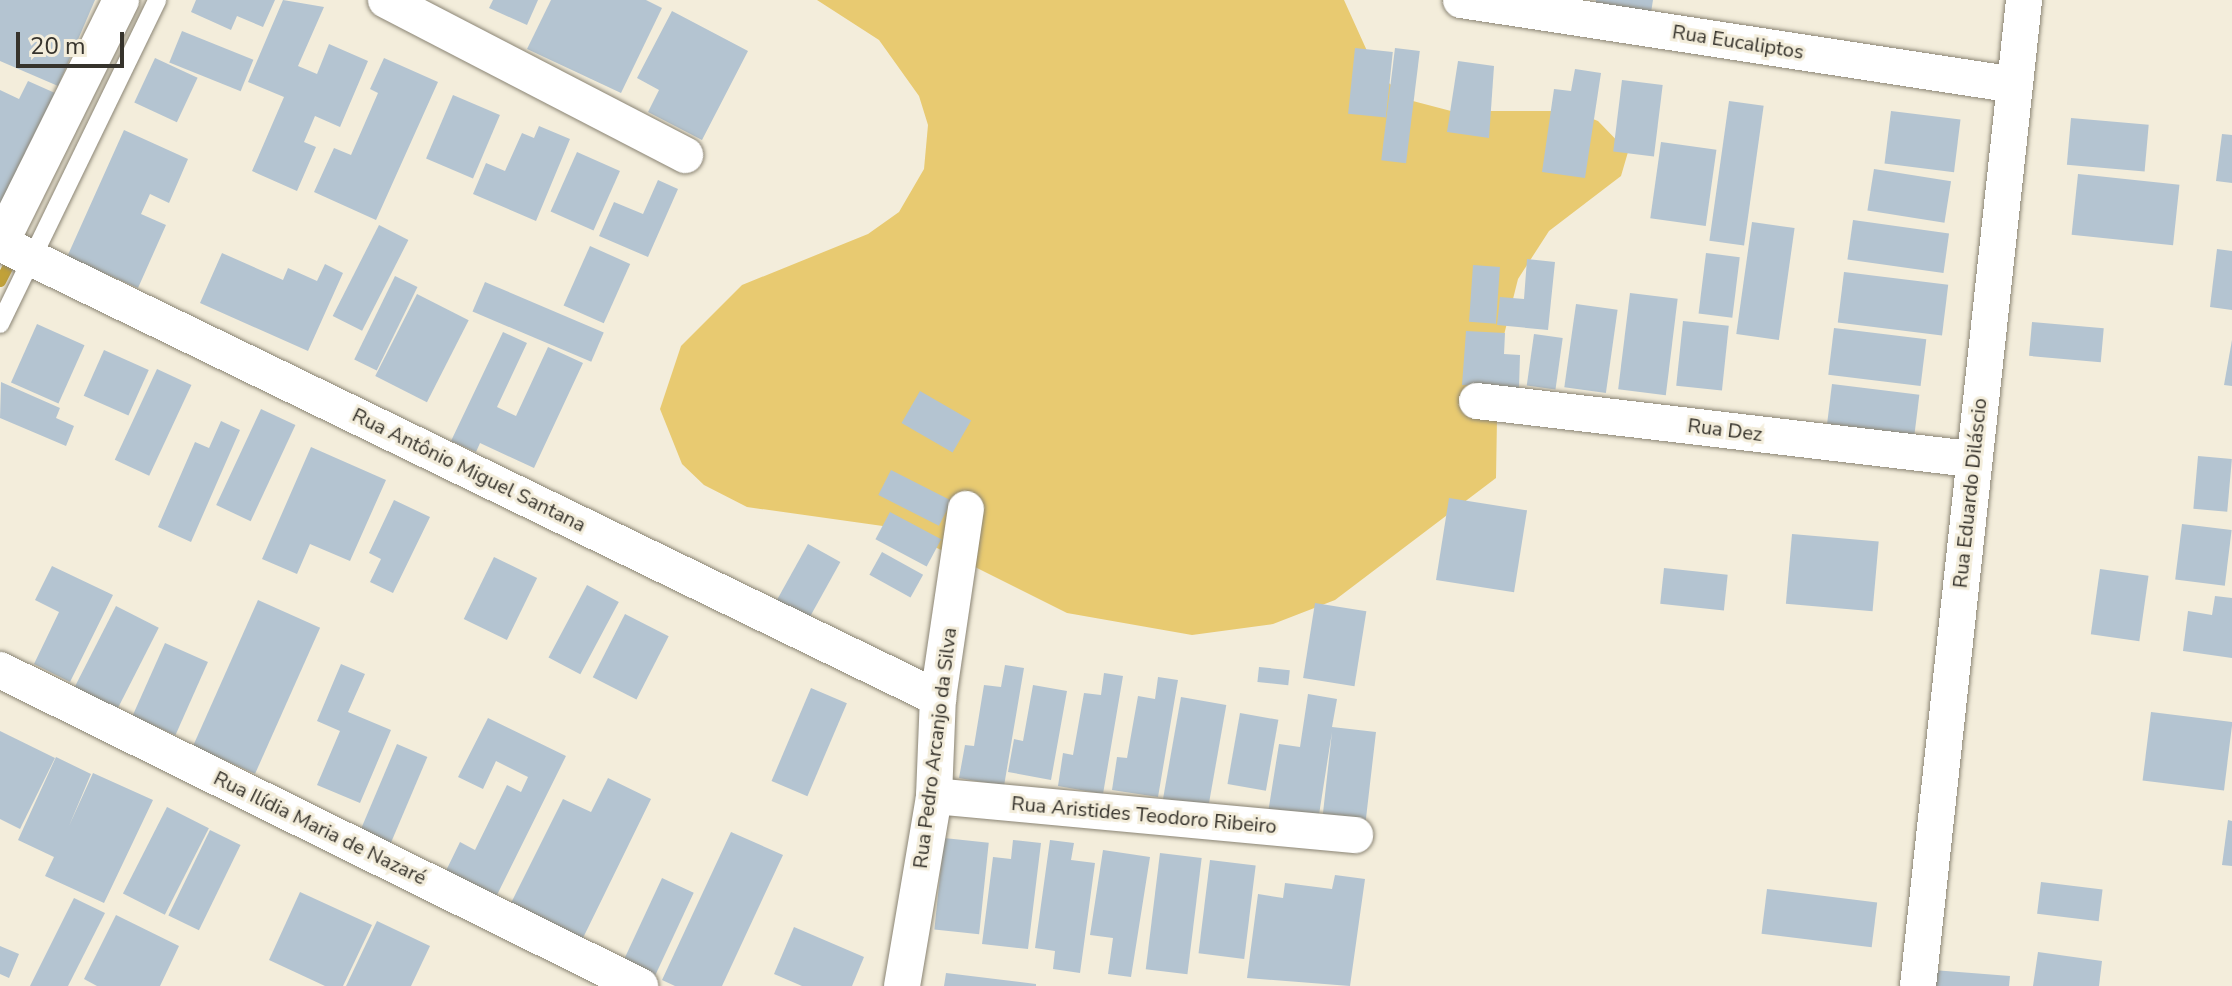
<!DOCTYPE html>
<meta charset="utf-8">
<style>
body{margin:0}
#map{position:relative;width:2232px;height:986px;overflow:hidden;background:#f3eddb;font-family:"Nunito Sans",sans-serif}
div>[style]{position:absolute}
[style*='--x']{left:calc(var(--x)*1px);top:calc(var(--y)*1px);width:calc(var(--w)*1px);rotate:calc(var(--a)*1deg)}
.green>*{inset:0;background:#e8ca71}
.stream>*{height:11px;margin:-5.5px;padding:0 5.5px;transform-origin:5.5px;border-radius:5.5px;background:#c1a139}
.building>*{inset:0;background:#b4c4d1;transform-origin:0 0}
.roads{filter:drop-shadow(0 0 2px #8a8474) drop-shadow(0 0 2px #8a8474)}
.lane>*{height:18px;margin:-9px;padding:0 9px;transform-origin:9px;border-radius:9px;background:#fff}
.street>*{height:36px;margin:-18px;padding:0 18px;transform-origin:18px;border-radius:18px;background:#fff}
span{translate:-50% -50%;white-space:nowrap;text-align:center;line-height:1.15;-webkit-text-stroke:6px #f3eddb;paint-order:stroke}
.street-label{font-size:20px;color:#36332c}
.scale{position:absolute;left:16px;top:32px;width:108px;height:36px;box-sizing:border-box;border:4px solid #36332c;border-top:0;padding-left:10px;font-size:24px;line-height:28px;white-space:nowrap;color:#36332c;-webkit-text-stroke:6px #f3eddb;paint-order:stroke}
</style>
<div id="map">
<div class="green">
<div style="clip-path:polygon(817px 0,1344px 0,1377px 73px,1409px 100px,1451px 111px,1573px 111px,1598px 121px,1628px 152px,1621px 176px,1549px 231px,1518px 279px,1498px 359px,1496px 478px,1335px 600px,1273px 624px,1192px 635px,1067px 613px,897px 528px,747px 507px,704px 485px,682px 464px,660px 409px,681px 346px,742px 285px,868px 234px,899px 212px,924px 169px,928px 125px,919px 96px,879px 40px)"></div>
</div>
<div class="stream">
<div style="--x:0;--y:281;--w:31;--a:-63"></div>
</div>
<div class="building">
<div style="clip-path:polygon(0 0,95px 0,58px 86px,0 61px)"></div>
<div style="clip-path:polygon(196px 0,275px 0,263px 27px,237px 16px,231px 30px,191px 12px)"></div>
<div style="clip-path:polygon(283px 0,324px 7px,298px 66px,317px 74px,329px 44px,368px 61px,340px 127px,315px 116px,304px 142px,316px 147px,297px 191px,252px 171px,284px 97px,248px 82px)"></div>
<div style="clip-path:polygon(493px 0,538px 0,527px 25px,489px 8px)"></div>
<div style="clip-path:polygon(551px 0,646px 0,662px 8px,621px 93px,527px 49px)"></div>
<div style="clip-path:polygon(1596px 0,1653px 0,1650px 19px,1594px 11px)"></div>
<div style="clip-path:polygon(672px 11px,748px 51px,702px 140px,648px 112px,659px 90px,637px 78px)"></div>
<div style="left:182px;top:31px;width:77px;height:34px;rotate:22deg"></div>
<div style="left:1355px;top:48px;width:38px;height:66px;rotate:6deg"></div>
<div style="left:1395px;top:48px;width:25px;height:113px;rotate:7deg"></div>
<div style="left:155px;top:58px;width:47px;height:49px;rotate:25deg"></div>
<div style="clip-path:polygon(384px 58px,438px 82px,376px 220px,314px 192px,334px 148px,351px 155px,378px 93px,370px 89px)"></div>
<div style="clip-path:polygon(1458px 61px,1494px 66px,1489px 138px,1447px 132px)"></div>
<div style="clip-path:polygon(1575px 69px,1601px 73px,1585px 178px,1542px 172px,1554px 89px,1571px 91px)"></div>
<div style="left:1622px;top:80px;width:41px;height:72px;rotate:7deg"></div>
<div style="clip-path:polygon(28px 81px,64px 97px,0 219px,0 90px,19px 99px)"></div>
<div style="left:453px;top:95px;width:51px;height:69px;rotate:23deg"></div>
<div style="left:1729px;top:101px;width:35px;height:141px;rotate:8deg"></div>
<div style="left:1891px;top:111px;width:70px;height:53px;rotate:7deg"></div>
<div style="left:2071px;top:118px;width:78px;height:47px;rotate:5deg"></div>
<div style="clip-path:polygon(539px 126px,570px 139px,536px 221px,473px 194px,486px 163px,505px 171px,522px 133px,534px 138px)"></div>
<div style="clip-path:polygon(124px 130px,188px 159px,169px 203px,150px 194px,141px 214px,166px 225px,138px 288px,67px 257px)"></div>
<div style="clip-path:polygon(2222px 134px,2232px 135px,2232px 183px,2216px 181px)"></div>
<div style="left:1661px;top:142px;width:56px;height:77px;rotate:8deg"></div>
<div style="left:577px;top:152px;width:47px;height:65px;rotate:24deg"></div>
<div style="left:1874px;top:169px;width:78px;height:42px;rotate:9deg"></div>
<div style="left:2078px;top:174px;width:102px;height:61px;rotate:6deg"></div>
<div style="clip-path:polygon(658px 180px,678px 189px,648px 257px,599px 236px,614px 202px,643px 214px)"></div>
<div style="left:1853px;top:220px;width:97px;height:40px;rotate:8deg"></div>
<div style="left:1752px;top:222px;width:43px;height:113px;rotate:8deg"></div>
<div style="left:379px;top:225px;width:33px;height:102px;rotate:27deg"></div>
<div style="left:590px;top:246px;width:44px;height:65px;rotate:24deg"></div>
<div style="clip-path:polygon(2217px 249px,2232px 251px,2232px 310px,2210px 307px)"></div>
<div style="clip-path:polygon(222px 253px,283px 280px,288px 268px,317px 281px,325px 264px,343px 273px,308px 351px,200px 303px)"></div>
<div style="left:1706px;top:253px;width:34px;height:61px;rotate:7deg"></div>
<div style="clip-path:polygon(1527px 259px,1555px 262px,1548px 330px,1497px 325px,1500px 297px,1524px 299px)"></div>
<div style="left:1473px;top:265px;width:27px;height:57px;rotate:4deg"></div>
<div style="left:1844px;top:272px;width:105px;height:51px;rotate:7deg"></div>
<div style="left:395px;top:276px;width:25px;height:93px;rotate:26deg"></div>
<div style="left:485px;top:282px;width:129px;height:32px;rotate:23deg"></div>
<div style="left:1630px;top:293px;width:48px;height:97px;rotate:7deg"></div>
<div style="left:417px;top:294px;width:58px;height:92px;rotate:27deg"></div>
<div style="left:1576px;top:304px;width:42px;height:84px;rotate:8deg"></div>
<div style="left:1683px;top:321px;width:46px;height:65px;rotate:6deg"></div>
<div style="left:2032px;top:322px;width:72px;height:34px;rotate:5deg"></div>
<div style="left:37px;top:324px;width:52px;height:64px;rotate:24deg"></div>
<div style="left:1834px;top:328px;width:93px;height:47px;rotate:7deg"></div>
<div style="clip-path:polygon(1466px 331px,1505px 333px,1504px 354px,1520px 355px,1519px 388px,1462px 385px)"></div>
<div style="clip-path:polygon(503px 332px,527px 343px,497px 407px,516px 416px,548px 347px,583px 363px,534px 468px,480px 443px,476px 452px,451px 441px)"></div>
<div style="left:1534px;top:334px;width:29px;height:52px;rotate:8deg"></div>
<div style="clip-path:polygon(2232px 340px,2232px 386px,2224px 385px)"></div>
<div style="left:104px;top:350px;width:49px;height:50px;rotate:24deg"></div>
<div style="left:157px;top:369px;width:38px;height:100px;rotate:25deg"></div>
<div style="clip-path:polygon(1px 382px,60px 408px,56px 418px,74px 426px,66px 446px,0 418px)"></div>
<div style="left:1832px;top:384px;width:88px;height:40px;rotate:7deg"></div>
<div style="left:920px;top:391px;width:59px;height:37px;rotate:30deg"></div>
<div style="left:261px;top:409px;width:38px;height:106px;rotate:25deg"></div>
<div style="clip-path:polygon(221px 421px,240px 430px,191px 542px,158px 527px,195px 442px,209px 448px)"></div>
<div style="clip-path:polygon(311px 447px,386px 480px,350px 561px,310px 544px,297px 574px,262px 559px)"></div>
<div style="left:2198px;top:456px;width:34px;height:53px;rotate:5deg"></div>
<div style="left:891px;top:470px;width:68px;height:28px;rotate:27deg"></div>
<div style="left:1449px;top:498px;width:79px;height:83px;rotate:9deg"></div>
<div style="clip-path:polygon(394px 500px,430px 517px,393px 593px,370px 582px,381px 559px,369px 553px)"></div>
<div style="left:890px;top:512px;width:58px;height:31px;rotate:28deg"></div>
<div style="left:2182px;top:524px;width:50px;height:56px;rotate:7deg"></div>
<div style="left:1792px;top:534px;width:87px;height:70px;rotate:5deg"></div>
<div style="left:808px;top:544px;width:37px;height:69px;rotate:29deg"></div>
<div style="left:882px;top:552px;width:47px;height:26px;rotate:29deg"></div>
<div style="left:494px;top:557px;width:48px;height:69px;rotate:26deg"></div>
<div style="clip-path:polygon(52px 566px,113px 595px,70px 682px,34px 664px,59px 612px,35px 600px)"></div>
<div style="left:1664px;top:568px;width:64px;height:36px;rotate:6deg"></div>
<div style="left:2100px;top:569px;width:49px;height:66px;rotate:8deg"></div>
<div style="left:587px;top:585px;width:36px;height:82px;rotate:28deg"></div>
<div style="clip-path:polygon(2215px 596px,2232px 598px,2232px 658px,2183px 651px,2188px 611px,2212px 615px)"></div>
<div style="left:258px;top:600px;width:68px;height:160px;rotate:24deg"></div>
<div style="left:1315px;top:603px;width:52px;height:76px;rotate:9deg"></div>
<div style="left:116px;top:606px;width:48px;height:93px;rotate:27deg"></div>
<div style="left:625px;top:614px;width:49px;height:71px;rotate:27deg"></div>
<div style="left:165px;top:643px;width:47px;height:80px;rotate:24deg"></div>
<div style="clip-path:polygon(341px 664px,365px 674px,348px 712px,391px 730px,360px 803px,317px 785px,340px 731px,317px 721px)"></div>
<div style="clip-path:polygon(1005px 665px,1024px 668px,1004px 786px,959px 778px,965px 745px,974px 746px,984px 685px,1001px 687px)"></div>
<div style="left:1259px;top:667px;width:31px;height:15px;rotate:6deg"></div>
<div style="clip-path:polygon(1104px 673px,1123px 676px,1103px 794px,1058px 786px,1063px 753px,1073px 755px,1084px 693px,1101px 695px)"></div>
<div style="clip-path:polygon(1158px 677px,1178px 680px,1158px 797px,1112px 790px,1117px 757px,1127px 758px,1138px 696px,1155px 699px)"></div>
<div style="clip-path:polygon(1033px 685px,1067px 691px,1051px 780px,1008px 772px,1014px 739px,1023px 741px)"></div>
<div style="left:811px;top:688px;width:39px;height:101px;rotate:23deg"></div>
<div style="clip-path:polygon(1308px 694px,1337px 699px,1332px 727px,1376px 732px,1365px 827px,1322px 822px,1332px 732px,1318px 821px,1268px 813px,1279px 744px,1300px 747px)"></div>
<div style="left:1181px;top:697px;width:46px;height:108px;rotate:10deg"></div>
<div style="left:2151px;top:712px;width:82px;height:69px;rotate:7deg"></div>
<div style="left:1240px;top:713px;width:39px;height:72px;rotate:10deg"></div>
<div style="clip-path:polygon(488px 718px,566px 756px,492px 905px,441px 881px,460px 842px,475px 850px,507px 785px,521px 792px,528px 777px,496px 761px,483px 789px,458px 777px)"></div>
<div style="clip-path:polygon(0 731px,55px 758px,20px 829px,0 819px)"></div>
<div style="left:397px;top:744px;width:33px;height:99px;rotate:23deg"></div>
<div style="clip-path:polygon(56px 757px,91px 774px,69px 826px,93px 773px,153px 800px,104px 903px,45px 876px,54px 857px,18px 840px)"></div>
<div style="clip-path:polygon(608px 778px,651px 799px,582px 940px,510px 905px,563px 799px,591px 812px)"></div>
<div style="left:167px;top:807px;width:47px;height:97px;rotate:27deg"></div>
<div style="clip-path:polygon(2228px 820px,2232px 821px,2232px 866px,2222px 865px)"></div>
<div style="left:210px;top:830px;width:34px;height:95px;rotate:26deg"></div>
<div style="clip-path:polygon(731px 832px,783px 855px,722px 986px,675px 986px,662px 980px)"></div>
<div style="left:944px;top:838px;width:45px;height:92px;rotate:6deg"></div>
<div style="clip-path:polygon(1013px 840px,1041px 843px,1028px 949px,982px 944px,993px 857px,1011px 859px)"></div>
<div style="clip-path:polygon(1050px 840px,1074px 843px,1071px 860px,1095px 863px,1080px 973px,1053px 969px,1055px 951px,1035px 948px)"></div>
<div style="clip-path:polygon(1103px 850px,1150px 857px,1131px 977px,1108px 974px,1113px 938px,1090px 935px)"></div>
<div style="left:1160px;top:853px;width:42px;height:117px;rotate:7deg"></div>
<div style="left:1210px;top:860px;width:46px;height:94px;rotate:7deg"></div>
<div style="clip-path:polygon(1335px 875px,1365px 879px,1350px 986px,1247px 978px,1258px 894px,1283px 898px,1285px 883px,1332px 889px)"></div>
<div style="left:662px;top:878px;width:35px;height:94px;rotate:25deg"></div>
<div style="left:2041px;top:882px;width:62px;height:32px;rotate:7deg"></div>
<div style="left:1767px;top:889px;width:111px;height:45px;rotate:7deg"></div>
<div style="clip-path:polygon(300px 892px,372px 925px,343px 986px,325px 986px,269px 960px)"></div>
<div style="clip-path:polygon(74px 898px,105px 913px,68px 986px,30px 986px)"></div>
<div style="clip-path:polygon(116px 915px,179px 946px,160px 986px,97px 986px,84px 979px)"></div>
<div style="clip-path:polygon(377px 921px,430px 946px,411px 986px,346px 986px)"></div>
<div style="clip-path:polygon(794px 927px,864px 957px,852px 986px,802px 986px,774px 974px)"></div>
<div style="clip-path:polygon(0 946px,19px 954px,9px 978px,0 974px)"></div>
<div style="clip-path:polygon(2038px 952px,2102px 961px,2099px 986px,2033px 986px)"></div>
<div style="clip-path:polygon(1933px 970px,2010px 976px,2009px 986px,1932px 986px)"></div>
<div style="clip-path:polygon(946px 973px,1036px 984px,1036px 986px,944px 986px)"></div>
</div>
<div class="roads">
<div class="lane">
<div style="--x:0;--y:324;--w:360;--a:-64.1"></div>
</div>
<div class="street">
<div style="--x:386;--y:0;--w:337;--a:27.4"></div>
<div style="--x:1461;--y:0;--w:560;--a:8.72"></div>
<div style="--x:0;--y:243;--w:1043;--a:25.88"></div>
<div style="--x:0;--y:244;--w:272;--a:-63.6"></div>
<div style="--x:1477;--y:401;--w:499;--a:6.7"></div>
<div style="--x:0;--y:670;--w:714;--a:26.28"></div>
<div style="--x:934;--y:796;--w:423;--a:5.3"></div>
<div style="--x:902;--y:986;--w:193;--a:-80.4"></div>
<div style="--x:934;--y:796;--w:98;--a:-87.7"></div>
<div style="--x:938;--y:698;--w:191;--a:-81.6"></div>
<div style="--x:1918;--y:986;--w:992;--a:-83.86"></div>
</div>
</div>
<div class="street-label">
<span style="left:1738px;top:42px;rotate:9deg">Rua Eucaliptos</span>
<span style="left:1725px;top:430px;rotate:7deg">Rua Dez</span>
<span style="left:469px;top:470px;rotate:26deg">Rua Antônio Miguel Santana</span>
<span style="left:1970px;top:493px;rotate:-84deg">Rua Eduardo Diláscio</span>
<span style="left:935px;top:748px;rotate:-83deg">Rua Pedro Arcanjo da Silva</span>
<span style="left:1144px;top:815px;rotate:5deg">Rua Aristides Teodoro Ribeiro</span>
<span style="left:320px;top:828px;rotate:26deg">Rua Ilídia Maria de Nazaré</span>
</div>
<div class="scale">20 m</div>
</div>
